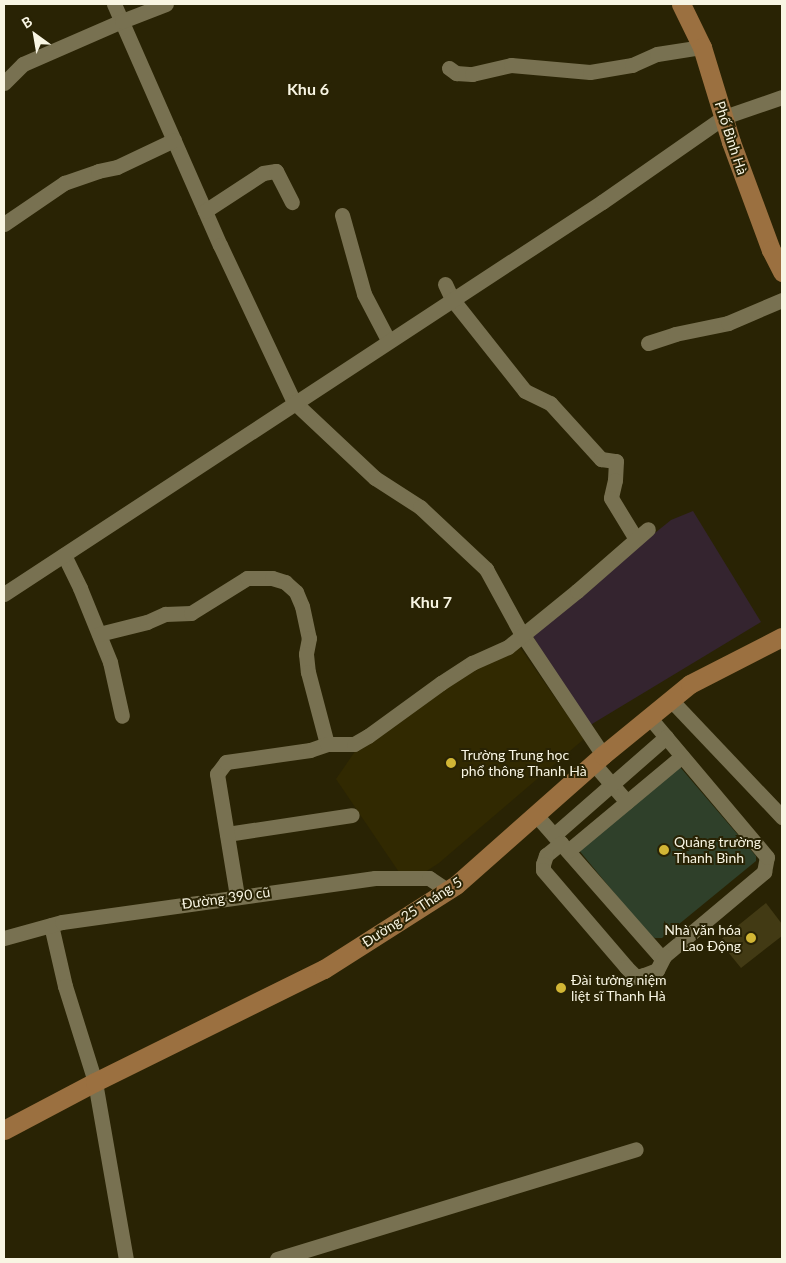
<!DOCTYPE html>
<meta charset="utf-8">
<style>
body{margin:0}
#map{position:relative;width:786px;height:1263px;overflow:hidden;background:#292304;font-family:Lato,sans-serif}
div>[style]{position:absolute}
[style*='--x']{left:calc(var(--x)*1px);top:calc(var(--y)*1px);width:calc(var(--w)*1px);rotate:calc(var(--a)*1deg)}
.commercial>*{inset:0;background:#34242f}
.built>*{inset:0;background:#312901}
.green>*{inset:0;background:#2f402a}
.building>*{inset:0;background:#423a14}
.minor>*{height:15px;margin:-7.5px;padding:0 7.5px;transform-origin:7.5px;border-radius:7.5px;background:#787151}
.major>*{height:19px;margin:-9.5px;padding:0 9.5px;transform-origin:9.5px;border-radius:9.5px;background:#9b7040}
.dots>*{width:14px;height:14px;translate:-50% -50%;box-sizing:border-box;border:2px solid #292304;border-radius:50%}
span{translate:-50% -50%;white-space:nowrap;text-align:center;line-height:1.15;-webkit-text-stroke:4px #292304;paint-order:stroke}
.street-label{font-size:14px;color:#f8f5e3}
.poi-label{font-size:14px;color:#f8f5e3}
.left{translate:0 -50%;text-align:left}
.right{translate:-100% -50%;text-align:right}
.quarter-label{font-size:16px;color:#f8f5e3;font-weight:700}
.frame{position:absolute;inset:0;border:5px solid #f8f5e3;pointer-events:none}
.north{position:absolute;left:10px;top:10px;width:50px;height:50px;-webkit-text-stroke:4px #292304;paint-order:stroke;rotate:328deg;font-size:14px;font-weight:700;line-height:20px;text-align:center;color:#f8f5e3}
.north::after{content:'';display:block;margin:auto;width:18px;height:22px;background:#f8f5e3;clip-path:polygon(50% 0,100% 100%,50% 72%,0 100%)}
</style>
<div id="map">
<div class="commercial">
<div style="clip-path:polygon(693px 511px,761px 622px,587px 727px,531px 633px,671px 520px)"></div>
</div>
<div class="built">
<div style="clip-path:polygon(519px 646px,584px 739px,439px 863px,407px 884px,336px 779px,358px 747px,462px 677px)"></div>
</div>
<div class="green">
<div style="clip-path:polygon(680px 767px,756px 856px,756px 861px,662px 938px,655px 938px,648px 934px,578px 849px)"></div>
</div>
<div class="building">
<div style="clip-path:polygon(766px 903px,782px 924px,782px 936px,741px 968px,719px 941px)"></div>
</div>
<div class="minor">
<div style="--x:114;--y:4;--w:263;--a:66.3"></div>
<div style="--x:220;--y:245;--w:174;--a:64.8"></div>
<div style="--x:294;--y:402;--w:111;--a:43.2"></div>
<div style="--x:375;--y:478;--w:54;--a:32.8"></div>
<div style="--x:420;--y:507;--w:91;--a:43.2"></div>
<div style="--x:486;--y:569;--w:71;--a:61.3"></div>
<div style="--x:520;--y:631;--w:149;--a:56.2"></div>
<div style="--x:449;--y:68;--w:9;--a:36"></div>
<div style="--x:456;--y:73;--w:16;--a:4"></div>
<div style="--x:472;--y:74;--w:40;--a:-13"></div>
<div style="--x:511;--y:65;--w:79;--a:5.1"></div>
<div style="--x:590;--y:72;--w:43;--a:-9.5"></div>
<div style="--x:632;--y:65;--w:27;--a:-24"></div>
<div style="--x:657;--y:54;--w:46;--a:-8.8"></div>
<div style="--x:4;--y:83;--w:27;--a:-45"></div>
<div style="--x:23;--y:64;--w:108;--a:-23.5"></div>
<div style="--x:122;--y:21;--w:47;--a:-21.1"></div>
<div style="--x:205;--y:211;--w:69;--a:-33.2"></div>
<div style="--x:263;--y:173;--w:13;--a:-9"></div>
<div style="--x:276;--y:171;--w:35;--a:63"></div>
<div style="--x:342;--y:215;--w:82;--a:74.4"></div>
<div style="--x:364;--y:294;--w:52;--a:62.4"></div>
<div style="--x:4;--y:224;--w:73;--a:-34.3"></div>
<div style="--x:64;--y:183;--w:36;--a:-19"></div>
<div style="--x:98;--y:171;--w:19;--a:-12"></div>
<div style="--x:117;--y:167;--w:63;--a:-25.3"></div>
<div style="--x:445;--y:284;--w:17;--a:65"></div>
<div style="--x:452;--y:299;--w:117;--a:51.6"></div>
<div style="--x:525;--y:391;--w:28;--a:26"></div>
<div style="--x:550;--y:403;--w:76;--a:47.7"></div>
<div style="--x:601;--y:459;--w:15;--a:8"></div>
<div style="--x:616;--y:461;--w:19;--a:93"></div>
<div style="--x:615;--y:480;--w:18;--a:103"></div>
<div style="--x:611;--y:498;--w:48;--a:58.6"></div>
<div style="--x:648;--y:343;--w:28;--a:-18"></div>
<div style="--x:675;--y:334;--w:54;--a:-11.7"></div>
<div style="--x:728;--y:323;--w:59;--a:-23.1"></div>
<div style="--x:64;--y:555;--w:37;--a:64"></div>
<div style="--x:80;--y:588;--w:80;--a:67.9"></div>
<div style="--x:110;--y:662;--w:55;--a:77.5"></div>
<div style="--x:4;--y:594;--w:715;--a:-33.25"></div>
<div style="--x:602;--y:202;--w:149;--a:-34.9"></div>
<div style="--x:724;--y:117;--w:61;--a:-19"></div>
<div style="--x:99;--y:634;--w:49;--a:-14"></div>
<div style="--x:147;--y:622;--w:20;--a:-24"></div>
<div style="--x:165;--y:614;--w:26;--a:-2"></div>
<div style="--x:191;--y:613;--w:66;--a:-32"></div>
<div style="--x:247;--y:578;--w:25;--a:0"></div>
<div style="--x:272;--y:578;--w:14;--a:17"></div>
<div style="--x:285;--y:582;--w:15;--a:42"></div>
<div style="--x:296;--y:592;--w:15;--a:67"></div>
<div style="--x:302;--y:606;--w:33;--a:78"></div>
<div style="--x:309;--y:638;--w:16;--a:101"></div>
<div style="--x:306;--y:654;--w:18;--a:84"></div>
<div style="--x:308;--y:672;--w:74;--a:75.2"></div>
<div style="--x:670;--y:699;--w:163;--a:46.5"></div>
<div style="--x:594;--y:764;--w:50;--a:49"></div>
<div style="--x:536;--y:815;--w:186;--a:48.7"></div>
<div style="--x:659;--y:955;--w:5;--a:11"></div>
<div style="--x:664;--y:956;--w:131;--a:-40"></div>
<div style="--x:764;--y:872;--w:15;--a:-79"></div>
<div style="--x:767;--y:857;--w:183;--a:-130.1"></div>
<div style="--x:227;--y:834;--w:126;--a:-8.6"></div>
<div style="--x:554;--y:835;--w:149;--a:-41.2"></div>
<div style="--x:561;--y:843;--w:19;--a:141"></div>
<div style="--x:546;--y:855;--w:9;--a:108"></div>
<div style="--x:543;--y:864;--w:6;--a:90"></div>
<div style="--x:543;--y:870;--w:128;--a:49.4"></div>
<div style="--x:626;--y:967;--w:14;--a:45"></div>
<div style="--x:636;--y:977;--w:8;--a:-14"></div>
<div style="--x:644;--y:975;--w:14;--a:-21"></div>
<div style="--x:657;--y:970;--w:16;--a:-63"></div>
<div style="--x:568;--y:851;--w:148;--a:-39.8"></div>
<div style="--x:237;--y:896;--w:124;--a:-99.3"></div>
<div style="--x:217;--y:774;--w:15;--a:-53"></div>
<div style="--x:226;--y:762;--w:85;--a:-8.1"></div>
<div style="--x:310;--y:750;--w:18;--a:-19"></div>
<div style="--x:327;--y:744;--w:27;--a:0"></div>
<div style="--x:354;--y:744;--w:16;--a:-30"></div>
<div style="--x:368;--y:736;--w:90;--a:-36"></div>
<div style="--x:441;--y:683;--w:37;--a:-33"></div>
<div style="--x:472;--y:663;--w:39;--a:-24"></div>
<div style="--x:508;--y:647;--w:89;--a:-39.1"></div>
<div style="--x:577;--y:591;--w:94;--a:-41.1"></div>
<div style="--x:51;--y:925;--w:63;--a:77.1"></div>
<div style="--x:65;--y:986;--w:101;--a:72.6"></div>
<div style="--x:95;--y:1082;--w:180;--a:80.1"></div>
<div style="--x:4;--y:938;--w:60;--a:-15.4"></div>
<div style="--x:62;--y:922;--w:316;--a:-8"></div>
<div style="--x:375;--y:878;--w:54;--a:0"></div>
<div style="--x:429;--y:878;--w:22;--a:34"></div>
<div style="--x:277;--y:1259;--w:375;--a:-17"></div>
</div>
<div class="major">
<div style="--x:681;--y:4;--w:48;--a:64"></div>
<div style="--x:702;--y:47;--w:99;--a:73"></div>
<div style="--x:731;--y:142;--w:115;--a:69.7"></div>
<div style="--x:771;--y:250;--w:25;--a:63"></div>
<div style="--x:4;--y:1130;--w:103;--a:-27.8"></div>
<div style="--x:95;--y:1082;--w:255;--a:-26.3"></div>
<div style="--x:324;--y:969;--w:156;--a:-32.5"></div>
<div style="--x:456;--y:885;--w:196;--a:-41.5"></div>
<div style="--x:603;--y:755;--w:112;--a:-39.2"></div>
<div style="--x:690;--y:684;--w:103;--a:-27.1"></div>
</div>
<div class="dots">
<div style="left:451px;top:763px;background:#d2b635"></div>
<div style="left:664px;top:850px;background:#d2b635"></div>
<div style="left:751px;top:938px;background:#d2b635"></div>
<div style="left:561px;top:988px;background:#d2b635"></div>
</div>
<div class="street-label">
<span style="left:731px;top:138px;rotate:72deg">Phố Bình Hà</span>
<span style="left:226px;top:898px;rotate:-8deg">Đường 390 cũ</span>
<span style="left:412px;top:912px;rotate:-33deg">Đường 25 Tháng 5</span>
</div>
<div class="poi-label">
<span class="left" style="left:461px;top:763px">Trường Trung học<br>phổ thông Thanh Hà</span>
<span class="left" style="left:674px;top:850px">Quảng trường<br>Thanh Bình</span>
<span class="right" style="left:741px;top:938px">Nhà văn hóa<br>Lao Động</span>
<span class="left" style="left:571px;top:988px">Đài tưởng niệm<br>liệt sĩ Thanh Hà</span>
</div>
<div class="quarter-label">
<span style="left:308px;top:89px">Khu 6</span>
<span style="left:431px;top:602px">Khu 7</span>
</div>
<div class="frame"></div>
<div class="north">B</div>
</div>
